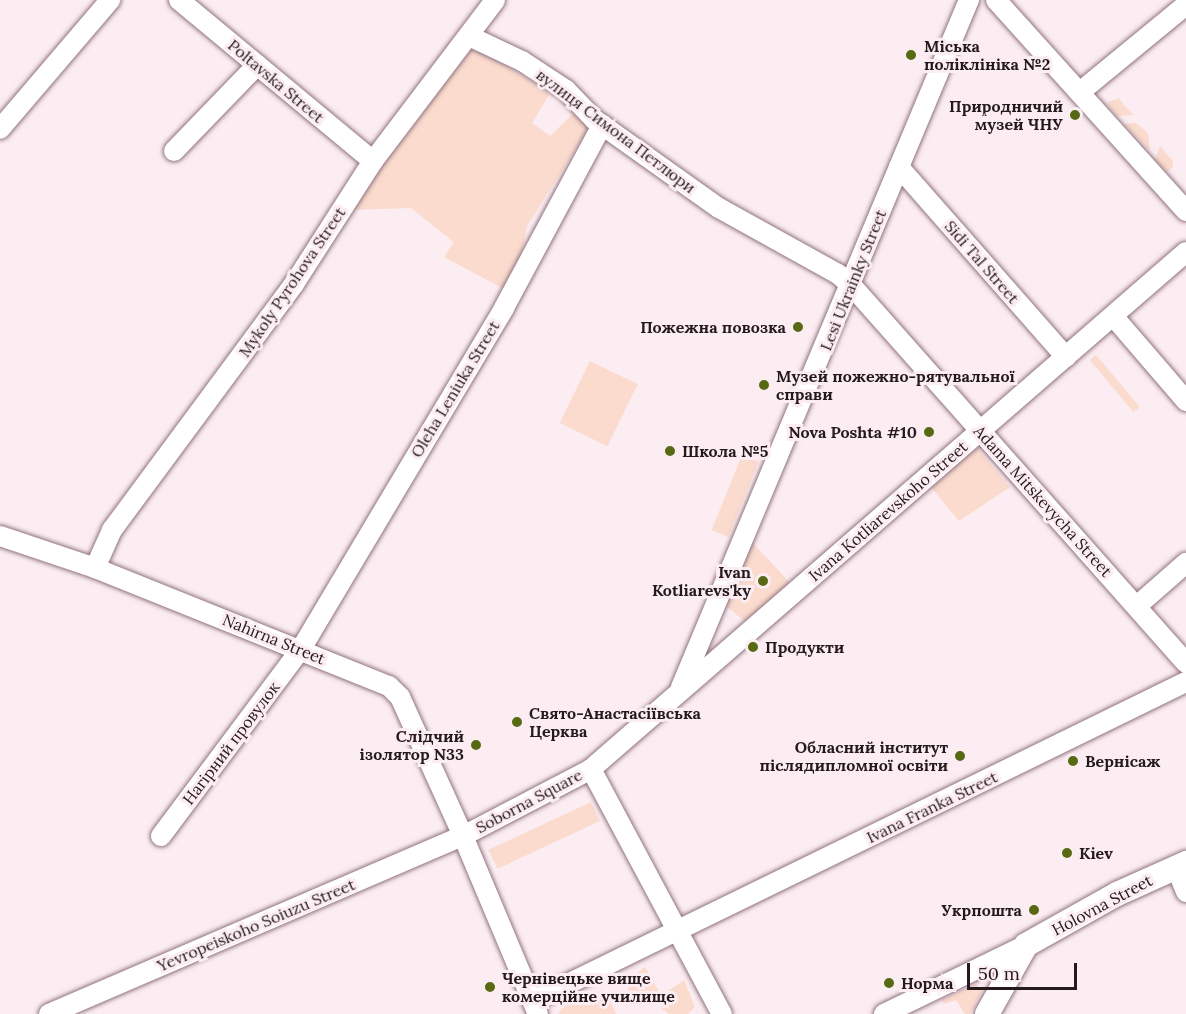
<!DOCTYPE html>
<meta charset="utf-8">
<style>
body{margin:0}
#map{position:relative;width:1186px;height:1014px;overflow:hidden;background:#fbedf2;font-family:Lora,serif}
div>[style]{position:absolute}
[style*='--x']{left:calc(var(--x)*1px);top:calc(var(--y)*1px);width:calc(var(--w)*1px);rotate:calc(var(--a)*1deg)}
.green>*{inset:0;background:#fadbce;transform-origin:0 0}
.roads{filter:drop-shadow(0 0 2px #91737f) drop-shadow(0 0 2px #91737f)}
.minor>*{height:20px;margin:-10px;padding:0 10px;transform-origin:10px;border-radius:10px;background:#fff}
.major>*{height:24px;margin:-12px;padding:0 12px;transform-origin:12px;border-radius:12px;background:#fff}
.dots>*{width:16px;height:16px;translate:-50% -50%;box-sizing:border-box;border:3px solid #fbedf2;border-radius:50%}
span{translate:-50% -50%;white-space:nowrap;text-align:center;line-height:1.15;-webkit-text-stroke:6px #fbedf2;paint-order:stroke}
.poi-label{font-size:16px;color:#25191d;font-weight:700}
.left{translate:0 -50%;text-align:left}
.right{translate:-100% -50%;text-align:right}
.street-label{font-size:16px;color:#25191d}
.scale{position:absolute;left:967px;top:963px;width:110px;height:27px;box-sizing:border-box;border:3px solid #25191d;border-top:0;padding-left:8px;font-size:18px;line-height:21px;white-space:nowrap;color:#25191d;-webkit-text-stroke:4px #fbedf2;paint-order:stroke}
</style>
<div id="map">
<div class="green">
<div style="clip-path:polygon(470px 49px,498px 60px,547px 92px,549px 95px,532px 123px,550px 136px,574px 113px,589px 128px,527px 226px,521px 259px,506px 290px,444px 257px,454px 242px,411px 208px,348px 210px,458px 56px)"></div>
<div style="clip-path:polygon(1119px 98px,1124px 105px,1134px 115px,1117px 116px,1106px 103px)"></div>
<div style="clip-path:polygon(1136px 123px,1148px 133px,1150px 151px,1124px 124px)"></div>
<div style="clip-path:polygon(1160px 146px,1173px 161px,1173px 167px,1167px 172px,1155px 160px)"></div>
<div style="left:1096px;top:355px;width:68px;height:8px;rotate:50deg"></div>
<div style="left:590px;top:361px;width:53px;height:69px;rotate:26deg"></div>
<div style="clip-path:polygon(976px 447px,1010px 487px,959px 521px,931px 487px)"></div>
<div style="left:742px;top:455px;width:18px;height:81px;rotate:22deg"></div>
<div style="clip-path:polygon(752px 542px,792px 585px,747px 623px,726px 606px)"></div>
<div style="left:591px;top:802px;width:21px;height:113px;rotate:65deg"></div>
<div style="clip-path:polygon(645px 967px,658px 990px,654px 1005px,636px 1005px,625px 982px)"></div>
<div style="clip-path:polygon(684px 980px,695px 1007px,688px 1014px,669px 1014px,661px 1008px,664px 994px)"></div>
<div style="clip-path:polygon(976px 984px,982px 990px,970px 1014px,965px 1014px,956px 1000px,944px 1004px,941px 1000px)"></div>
<div style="clip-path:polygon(601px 990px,607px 993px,616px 1014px,558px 1014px,564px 1006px)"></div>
</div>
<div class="roads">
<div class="minor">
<div style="--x:179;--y:0;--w:252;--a:39.7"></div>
<div style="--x:996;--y:0;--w:284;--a:48"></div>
<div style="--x:469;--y:36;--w:59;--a:25.3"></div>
<div style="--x:522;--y:61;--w:53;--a:33.4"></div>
<div style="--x:566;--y:90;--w:42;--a:46"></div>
<div style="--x:595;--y:120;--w:152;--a:35.4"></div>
<div style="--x:719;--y:208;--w:136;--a:29"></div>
<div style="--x:838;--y:274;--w:18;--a:41"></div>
<div style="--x:852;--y:286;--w:504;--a:48.46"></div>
<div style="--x:1080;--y:92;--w:137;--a:-39.4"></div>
<div style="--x:0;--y:129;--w:170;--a:-49.5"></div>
<div style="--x:174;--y:151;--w:120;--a:-46"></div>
<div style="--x:899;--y:167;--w:253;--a:48.7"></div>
<div style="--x:1113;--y:316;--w:112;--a:49.3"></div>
<div style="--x:0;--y:536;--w:100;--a:18.6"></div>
<div style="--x:95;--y:568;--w:317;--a:21.9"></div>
<div style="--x:389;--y:686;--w:16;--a:45"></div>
<div style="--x:400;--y:697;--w:153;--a:65.6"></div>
<div style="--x:463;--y:836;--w:193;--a:67.2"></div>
<div style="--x:95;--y:568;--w:42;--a:-65.9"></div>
<div style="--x:112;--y:530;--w:306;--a:-53.5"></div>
<div style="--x:294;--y:284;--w:146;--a:-57.3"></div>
<div style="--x:373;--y:161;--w:202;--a:-52.8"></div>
<div style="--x:1138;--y:605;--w:64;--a:-41.2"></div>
<div style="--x:681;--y:687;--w:745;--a:-67.26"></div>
<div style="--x:591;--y:769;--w:278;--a:61.9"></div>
<div style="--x:161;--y:836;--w:234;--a:-53.2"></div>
<div style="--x:301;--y:649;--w:397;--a:-59.2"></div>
<div style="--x:504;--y:308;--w:208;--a:-61.8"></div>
<div style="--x:1176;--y:867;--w:27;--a:68"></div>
<div style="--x:533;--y:1001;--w:727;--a:-26.04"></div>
<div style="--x:49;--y:1014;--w:451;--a:-23.3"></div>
<div style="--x:463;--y:836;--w:144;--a:-27.6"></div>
<div style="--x:591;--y:769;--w:788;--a:-40.99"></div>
<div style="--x:884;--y:1014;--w:158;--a:-25.9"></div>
</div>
<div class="major">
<div style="--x:987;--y:1014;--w:79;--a:-60.5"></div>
<div style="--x:1026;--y:945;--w:104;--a:-29.3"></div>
<div style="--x:1117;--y:894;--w:76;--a:-24.2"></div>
</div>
</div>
<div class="dots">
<div style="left:911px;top:55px;background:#586914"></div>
<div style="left:1075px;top:115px;background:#586914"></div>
<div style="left:798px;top:327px;background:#586914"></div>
<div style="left:764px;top:385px;background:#586914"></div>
<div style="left:929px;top:432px;background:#586914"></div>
<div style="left:670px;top:451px;background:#586914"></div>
<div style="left:763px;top:581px;background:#586914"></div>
<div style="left:753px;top:647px;background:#586914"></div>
<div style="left:517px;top:722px;background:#586914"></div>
<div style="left:476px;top:745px;background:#586914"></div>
<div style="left:960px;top:756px;background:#586914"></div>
<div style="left:1073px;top:761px;background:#586914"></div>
<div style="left:1067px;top:853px;background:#586914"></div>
<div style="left:1034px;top:910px;background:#586914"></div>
<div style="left:889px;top:983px;background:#586914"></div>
<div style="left:490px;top:987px;background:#586914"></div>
</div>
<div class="poi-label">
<span class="left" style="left:924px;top:55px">Міська<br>поліклініка №2</span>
<span class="right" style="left:1063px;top:115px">Природничий<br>музей ЧНУ</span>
<span class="right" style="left:786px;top:327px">Пожежна повозка</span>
<span class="left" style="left:776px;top:385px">Музей пожежно-рятувальної<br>справи</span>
<span class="right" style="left:917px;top:432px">Nova Poshta #10</span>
<span class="left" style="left:682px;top:451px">Школа №5</span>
<span class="right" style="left:751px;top:581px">Ivan<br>Kotliarevs'ky</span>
<span class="left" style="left:765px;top:647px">Продукти</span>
<span class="left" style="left:529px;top:722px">Свято-Анастасіївська<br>Церква</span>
<span class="right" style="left:464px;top:745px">Слідчий<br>ізолятор N33</span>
<span class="right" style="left:948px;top:756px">Обласний інститут<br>післядипломної освіти</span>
<span class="left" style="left:1085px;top:761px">Вернісаж</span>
<span class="left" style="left:1079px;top:853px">Kiev</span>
<span class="right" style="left:1022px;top:910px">Укрпошта</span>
<span class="left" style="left:502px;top:987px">Чернівецьке вище<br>комерційне училище</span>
<span class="left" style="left:901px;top:983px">Норма</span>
</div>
<div class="street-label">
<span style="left:276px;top:81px;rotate:40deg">Poltavska Street</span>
<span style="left:616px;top:131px;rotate:37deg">вулиця Симона Петлюри</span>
<span style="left:982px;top:262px;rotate:49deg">Sidi Tal Street</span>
<span style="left:853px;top:280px;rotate:-68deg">Lesi Ukrainky Street</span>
<span style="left:292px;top:282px;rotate:-56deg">Mykoly Pyrohova Street</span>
<span style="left:455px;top:389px;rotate:-59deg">Oleha Leniuka Street</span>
<span style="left:1043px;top:501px;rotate:48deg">Adama Mitskevycha Street</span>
<span style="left:888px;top:511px;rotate:-41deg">Ivana Kotliarevskoho Street</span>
<span style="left:274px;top:639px;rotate:22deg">Nahirna Street</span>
<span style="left:231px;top:743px;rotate:-53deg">Нагірний провулок</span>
<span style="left:529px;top:801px;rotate:-28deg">Soborna Square</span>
<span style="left:932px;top:807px;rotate:-26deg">Ivana Franka Street</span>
<span style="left:1102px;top:905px;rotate:-28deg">Holovna Street</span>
<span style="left:256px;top:925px;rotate:-23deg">Yevropeiskoho Soiuzu Street</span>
</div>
<div class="scale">50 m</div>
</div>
